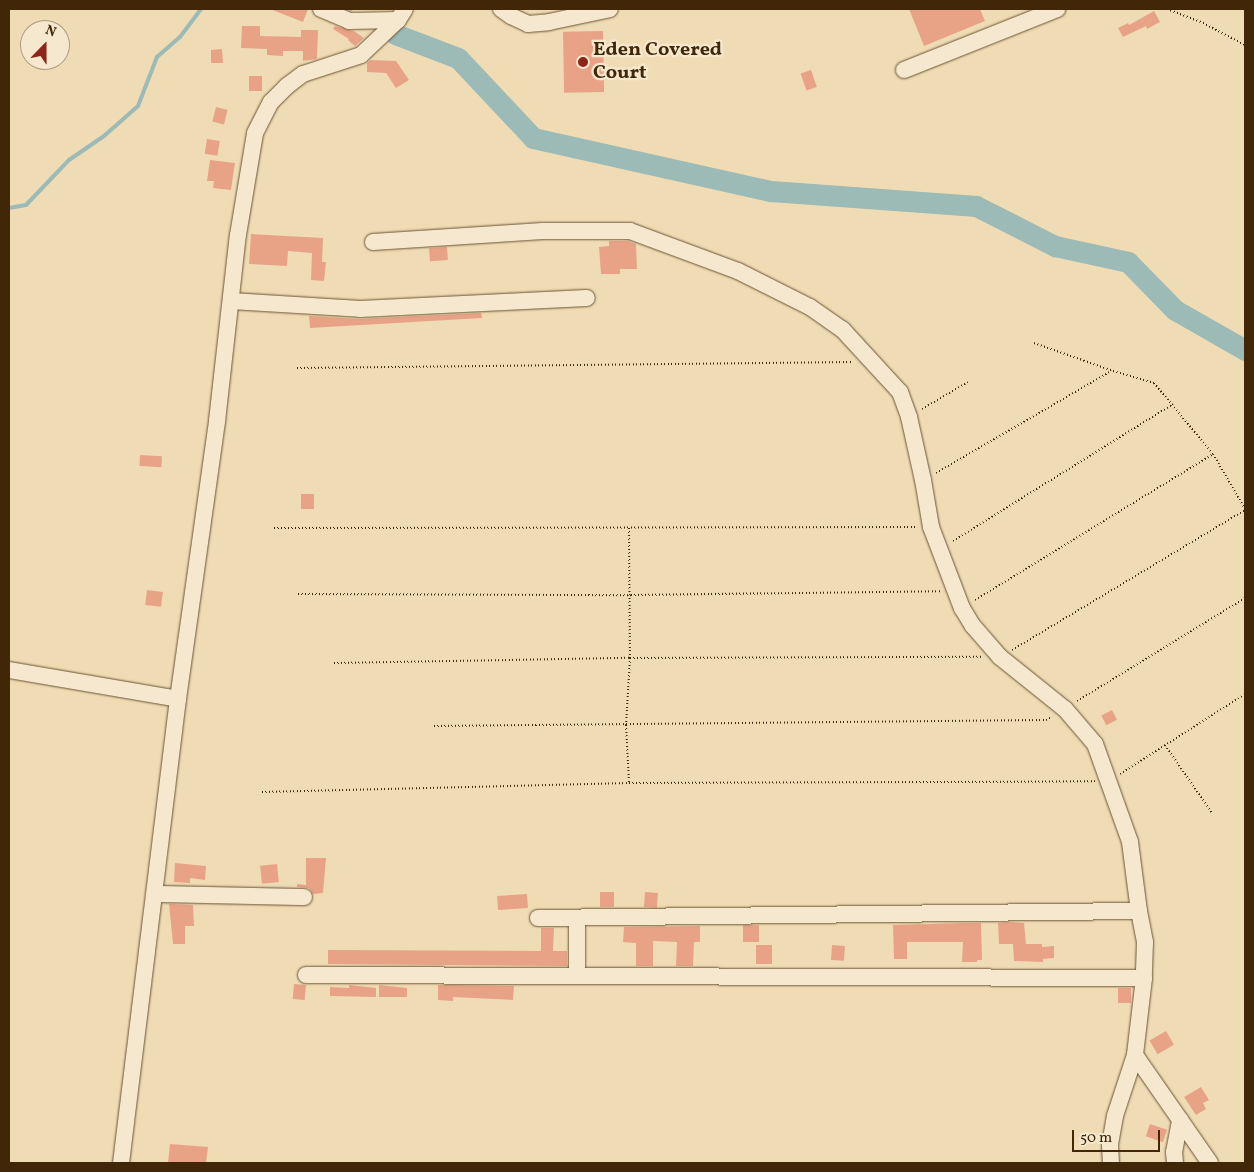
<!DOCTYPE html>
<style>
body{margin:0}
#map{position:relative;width:1254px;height:1172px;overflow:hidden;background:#efdcb4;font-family:Vollkorn,serif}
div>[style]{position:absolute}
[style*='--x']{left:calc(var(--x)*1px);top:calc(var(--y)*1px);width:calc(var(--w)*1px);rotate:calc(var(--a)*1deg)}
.stream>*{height:4px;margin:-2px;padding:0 2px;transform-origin:2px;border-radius:2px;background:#9cbab6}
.river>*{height:21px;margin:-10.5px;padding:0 10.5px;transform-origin:10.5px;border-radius:10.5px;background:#9cbab6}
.building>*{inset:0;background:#e8a387;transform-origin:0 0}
.path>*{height:2px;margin-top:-1px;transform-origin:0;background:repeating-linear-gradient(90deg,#412608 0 1px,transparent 0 3.5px)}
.roads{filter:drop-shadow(0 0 1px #6c5433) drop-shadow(0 0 1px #6c5433)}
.minor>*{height:16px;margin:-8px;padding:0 8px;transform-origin:8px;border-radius:8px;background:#f5e8ce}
.dots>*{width:14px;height:14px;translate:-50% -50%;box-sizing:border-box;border:2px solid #f5e8ce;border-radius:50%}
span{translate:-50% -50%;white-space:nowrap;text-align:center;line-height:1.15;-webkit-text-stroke:4.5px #f5e8ce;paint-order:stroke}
.poi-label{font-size:20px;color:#412608;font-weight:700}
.left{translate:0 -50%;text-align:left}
.frame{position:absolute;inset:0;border:10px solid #412608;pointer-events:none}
.north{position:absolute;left:20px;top:20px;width:50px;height:50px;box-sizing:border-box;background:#f5e8ce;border:1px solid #ad9a7f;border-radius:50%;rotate:22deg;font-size:14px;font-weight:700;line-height:20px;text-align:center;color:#412608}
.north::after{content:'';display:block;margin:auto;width:18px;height:22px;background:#8f2418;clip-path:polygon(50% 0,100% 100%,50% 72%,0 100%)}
.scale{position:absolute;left:1072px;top:1130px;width:88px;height:22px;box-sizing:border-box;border:2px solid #412608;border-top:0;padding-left:6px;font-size:15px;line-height:18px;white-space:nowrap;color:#412608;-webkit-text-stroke:4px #f5e8ce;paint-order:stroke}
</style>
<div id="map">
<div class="stream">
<div style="--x:350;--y:9;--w:1;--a:0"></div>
<div style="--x:9;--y:208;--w:17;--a:-10"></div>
<div style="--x:26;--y:205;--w:62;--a:-46.3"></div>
<div style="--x:69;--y:160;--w:42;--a:-34.4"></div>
<div style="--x:104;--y:136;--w:45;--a:-41.4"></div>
<div style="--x:138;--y:106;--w:53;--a:-68.8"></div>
<div style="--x:157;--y:57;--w:30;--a:-41"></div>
<div style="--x:180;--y:37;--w:35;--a:-53"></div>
</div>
<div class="river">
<div style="--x:395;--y:34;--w:67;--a:20.9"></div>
<div style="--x:458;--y:58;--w:110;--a:46.8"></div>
<div style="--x:533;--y:138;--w:244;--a:12.6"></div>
<div style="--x:771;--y:191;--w:206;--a:4.2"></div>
<div style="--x:976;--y:206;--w:89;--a:26.9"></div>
<div style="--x:1055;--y:246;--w:75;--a:12.4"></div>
<div style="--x:1128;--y:262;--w:67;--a:45.6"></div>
<div style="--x:1175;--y:310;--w:81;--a:29.7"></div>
</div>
<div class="building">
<div style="clip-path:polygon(270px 9px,308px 9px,303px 22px)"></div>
<div style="clip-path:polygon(909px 9px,980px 9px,985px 21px,924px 46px)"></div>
<div style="clip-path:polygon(1154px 11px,1160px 22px,1147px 29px,1146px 26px,1123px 37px,1118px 28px,1128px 23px,1129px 25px)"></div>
<div style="clip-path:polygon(242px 26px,260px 26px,260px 36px,301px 37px,301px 30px,318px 30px,317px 59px,303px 61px,303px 51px,283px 51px,283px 56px,267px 55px,267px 49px,241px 48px)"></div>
<div style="clip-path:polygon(335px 26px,354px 31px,364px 38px,355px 46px,348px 40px,349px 39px,333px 29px)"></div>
<div style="left:603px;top:31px;width:61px;height:40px;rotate:89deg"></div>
<div style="clip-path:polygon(222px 49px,223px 63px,211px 63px,211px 50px)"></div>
<div style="clip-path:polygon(371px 60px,396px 61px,409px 80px,396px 88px,386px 73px,367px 72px,367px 63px)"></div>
<div style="left:811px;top:70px;width:18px;height:11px;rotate:71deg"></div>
<div style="left:249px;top:76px;width:13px;height:15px"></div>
<div style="left:216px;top:107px;width:12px;height:15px;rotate:14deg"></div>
<div style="left:207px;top:139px;width:13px;height:15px;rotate:9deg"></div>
<div style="clip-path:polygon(210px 160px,235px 163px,231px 190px,213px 188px,214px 181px,207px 181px)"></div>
<div style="clip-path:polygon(251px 234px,323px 238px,322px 262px,326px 262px,324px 281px,311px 280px,312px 253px,288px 251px,287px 266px,249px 264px)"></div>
<div style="clip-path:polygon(609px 241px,628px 241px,636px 244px,637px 269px,620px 269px,620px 274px,601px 274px,599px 247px,609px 246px)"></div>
<div style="left:447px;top:247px;width:13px;height:18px;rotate:86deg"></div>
<div style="clip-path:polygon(481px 313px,482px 318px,310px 328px,309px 316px,360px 319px)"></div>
<div style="left:140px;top:455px;width:22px;height:11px;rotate:3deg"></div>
<div style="left:301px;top:494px;width:13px;height:15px"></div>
<div style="left:147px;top:590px;width:16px;height:15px;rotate:7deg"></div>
<div style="left:1112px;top:710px;width:11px;height:12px;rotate:63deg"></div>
<div style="clip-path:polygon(306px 858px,326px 858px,323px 893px,313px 894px,309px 888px,297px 887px,297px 884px,306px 885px)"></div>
<div style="clip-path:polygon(175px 863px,206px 866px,205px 880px,190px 878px,190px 883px,174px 882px)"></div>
<div style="left:277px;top:864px;width:18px;height:17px;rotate:84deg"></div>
<div style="left:600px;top:892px;width:14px;height:15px"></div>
<div style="left:645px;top:892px;width:13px;height:15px;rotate:4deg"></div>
<div style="left:527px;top:894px;width:14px;height:30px;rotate:86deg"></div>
<div style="clip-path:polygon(169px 904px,193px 905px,194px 926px,185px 926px,185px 944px,173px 944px)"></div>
<div style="clip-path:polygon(1010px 922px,1024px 923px,1026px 944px,1042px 944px,1042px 947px,1054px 946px,1054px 958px,1043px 959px,1043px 962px,1014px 961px,1013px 944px,999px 944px,998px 923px)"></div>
<div style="clip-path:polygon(966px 923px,981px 923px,982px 960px,977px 960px,977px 962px,962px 962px,963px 942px,907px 942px,907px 959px,894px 959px,893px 925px)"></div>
<div style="left:759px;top:925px;width:17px;height:16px;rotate:90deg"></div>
<div style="clip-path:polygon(700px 926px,700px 942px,694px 942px,693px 966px,676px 966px,677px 942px,653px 941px,653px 966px,636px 966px,636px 943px,623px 942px,624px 927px)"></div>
<div style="clip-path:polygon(541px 928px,554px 928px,553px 951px,567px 951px,567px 966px,328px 964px,328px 950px,541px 951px)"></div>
<div style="left:756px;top:945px;width:16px;height:19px"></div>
<div style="left:832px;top:945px;width:13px;height:15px;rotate:4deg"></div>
<div style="left:294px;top:984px;width:12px;height:15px;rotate:5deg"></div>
<div style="clip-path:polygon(349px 985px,376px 988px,376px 997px,330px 996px,330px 987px,349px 988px)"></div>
<div style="clip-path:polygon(379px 985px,407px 988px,407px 997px,379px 997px)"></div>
<div style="clip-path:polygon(438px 985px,514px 986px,513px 1000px,453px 997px,453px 1001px,438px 1000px)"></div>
<div style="left:1118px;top:988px;width:13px;height:15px"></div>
<div style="left:1166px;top:1031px;width:16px;height:19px;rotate:60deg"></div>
<div style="clip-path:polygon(1201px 1087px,1209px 1100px,1203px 1103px,1206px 1109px,1196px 1115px,1184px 1097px)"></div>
<div style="left:1150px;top:1124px;width:18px;height:13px;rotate:19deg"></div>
<div style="clip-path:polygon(170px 1144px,208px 1147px,206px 1163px,168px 1163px)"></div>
</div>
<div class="path">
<div style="--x:1167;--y:9;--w:39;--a:21"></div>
<div style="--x:1203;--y:23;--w:47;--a:27.6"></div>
<div style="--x:1034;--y:343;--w:84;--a:19.5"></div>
<div style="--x:1113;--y:371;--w:43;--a:16.3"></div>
<div style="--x:1154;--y:383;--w:92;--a:50.3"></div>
<div style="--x:1213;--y:454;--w:64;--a:59.8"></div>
<div style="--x:297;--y:368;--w:556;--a:-0.62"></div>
<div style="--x:922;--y:409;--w:53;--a:-30.4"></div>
<div style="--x:936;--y:473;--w:203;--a:-30.2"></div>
<div style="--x:274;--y:528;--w:642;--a:-0.09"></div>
<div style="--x:629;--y:528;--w:130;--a:89.6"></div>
<div style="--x:630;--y:658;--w:67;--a:93.4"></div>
<div style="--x:626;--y:725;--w:58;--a:87"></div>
<div style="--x:953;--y:541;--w:259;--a:-31.9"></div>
<div style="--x:298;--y:594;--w:333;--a:0.2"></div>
<div style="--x:631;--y:595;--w:309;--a:-0.7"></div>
<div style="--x:975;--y:600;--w:279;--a:-31.5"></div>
<div style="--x:1012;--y:650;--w:272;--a:-31"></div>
<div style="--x:334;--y:663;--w:296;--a:-1"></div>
<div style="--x:630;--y:658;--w:352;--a:-0.2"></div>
<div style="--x:1077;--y:701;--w:197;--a:-31.5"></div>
<div style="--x:434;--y:726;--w:612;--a:-0.56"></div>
<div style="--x:1046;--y:720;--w:7;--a:-27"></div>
<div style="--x:1165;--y:745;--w:83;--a:55.3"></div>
<div style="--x:1120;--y:774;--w:148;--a:-32.6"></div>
<div style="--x:262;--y:792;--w:367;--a:-1.4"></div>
<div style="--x:629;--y:783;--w:466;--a:-0.2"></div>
</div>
<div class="roads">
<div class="minor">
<div style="--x:321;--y:9;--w:30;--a:23"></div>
<div style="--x:349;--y:21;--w:49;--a:-1.2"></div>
<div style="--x:501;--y:9;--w:12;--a:35"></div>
<div style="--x:511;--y:16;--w:19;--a:25"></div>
<div style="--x:528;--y:24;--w:21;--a:-5"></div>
<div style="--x:549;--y:22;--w:62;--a:-12"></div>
<div style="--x:904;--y:70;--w:165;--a:-21.7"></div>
<div style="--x:373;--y:242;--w:170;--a:-3.7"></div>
<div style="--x:543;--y:231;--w:87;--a:0"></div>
<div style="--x:630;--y:231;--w:115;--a:20.3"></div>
<div style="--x:738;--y:271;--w:80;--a:26.6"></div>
<div style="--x:810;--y:307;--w:39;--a:35"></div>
<div style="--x:842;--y:329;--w:86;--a:47.4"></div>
<div style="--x:900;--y:392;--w:27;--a:70"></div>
<div style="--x:909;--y:417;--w:65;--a:77.5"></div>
<div style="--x:923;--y:480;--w:48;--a:80.3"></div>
<div style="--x:931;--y:527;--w:87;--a:69.1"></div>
<div style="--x:962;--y:608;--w:21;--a:59"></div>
<div style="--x:973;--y:626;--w:41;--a:48.9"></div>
<div style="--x:1000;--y:657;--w:83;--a:38.7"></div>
<div style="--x:1065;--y:709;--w:46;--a:49.4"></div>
<div style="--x:1095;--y:744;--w:104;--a:70.3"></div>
<div style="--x:1130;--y:842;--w:70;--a:82.6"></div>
<div style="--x:1139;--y:911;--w:32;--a:79"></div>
<div style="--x:1145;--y:942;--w:36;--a:92"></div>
<div style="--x:1144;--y:978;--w:78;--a:96.7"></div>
<div style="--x:1135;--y:1055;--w:64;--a:108.2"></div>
<div style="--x:1115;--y:1116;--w:29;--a:100"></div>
<div style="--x:1110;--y:1145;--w:18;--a:87"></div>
<div style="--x:231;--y:301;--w:129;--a:3.5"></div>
<div style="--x:360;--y:309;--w:227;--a:-2.8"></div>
<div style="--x:9;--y:670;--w:171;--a:9.7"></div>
<div style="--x:155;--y:894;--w:149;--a:1.2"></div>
<div style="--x:538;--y:918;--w:601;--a:-0.67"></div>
<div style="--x:306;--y:975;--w:838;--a:0.21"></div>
<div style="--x:577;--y:975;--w:56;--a:-90"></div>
<div style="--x:1135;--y:1055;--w:131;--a:55.2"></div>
<div style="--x:121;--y:1163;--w:467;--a:-83"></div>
<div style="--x:178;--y:699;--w:281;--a:-82"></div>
<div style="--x:217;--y:421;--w:187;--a:-83.6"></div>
<div style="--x:238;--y:235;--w:103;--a:-80.5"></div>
<div style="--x:255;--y:133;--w:35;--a:-63"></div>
<div style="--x:271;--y:102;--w:23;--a:-45"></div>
<div style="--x:287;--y:86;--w:20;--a:-37"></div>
<div style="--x:303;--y:74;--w:61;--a:-18.1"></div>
<div style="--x:361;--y:55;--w:51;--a:-43.4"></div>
<div style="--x:398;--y:20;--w:13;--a:-58"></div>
<div style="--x:1175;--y:1163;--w:11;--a:-95"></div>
<div style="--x:1174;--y:1152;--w:33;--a:-79"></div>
</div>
</div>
<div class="dots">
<div style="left:583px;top:62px;background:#8f2418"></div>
</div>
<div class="poi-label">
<span class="left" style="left:593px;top:62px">Eden Covered<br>Court</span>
</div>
<div class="frame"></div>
<div class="north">N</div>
<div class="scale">50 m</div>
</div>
